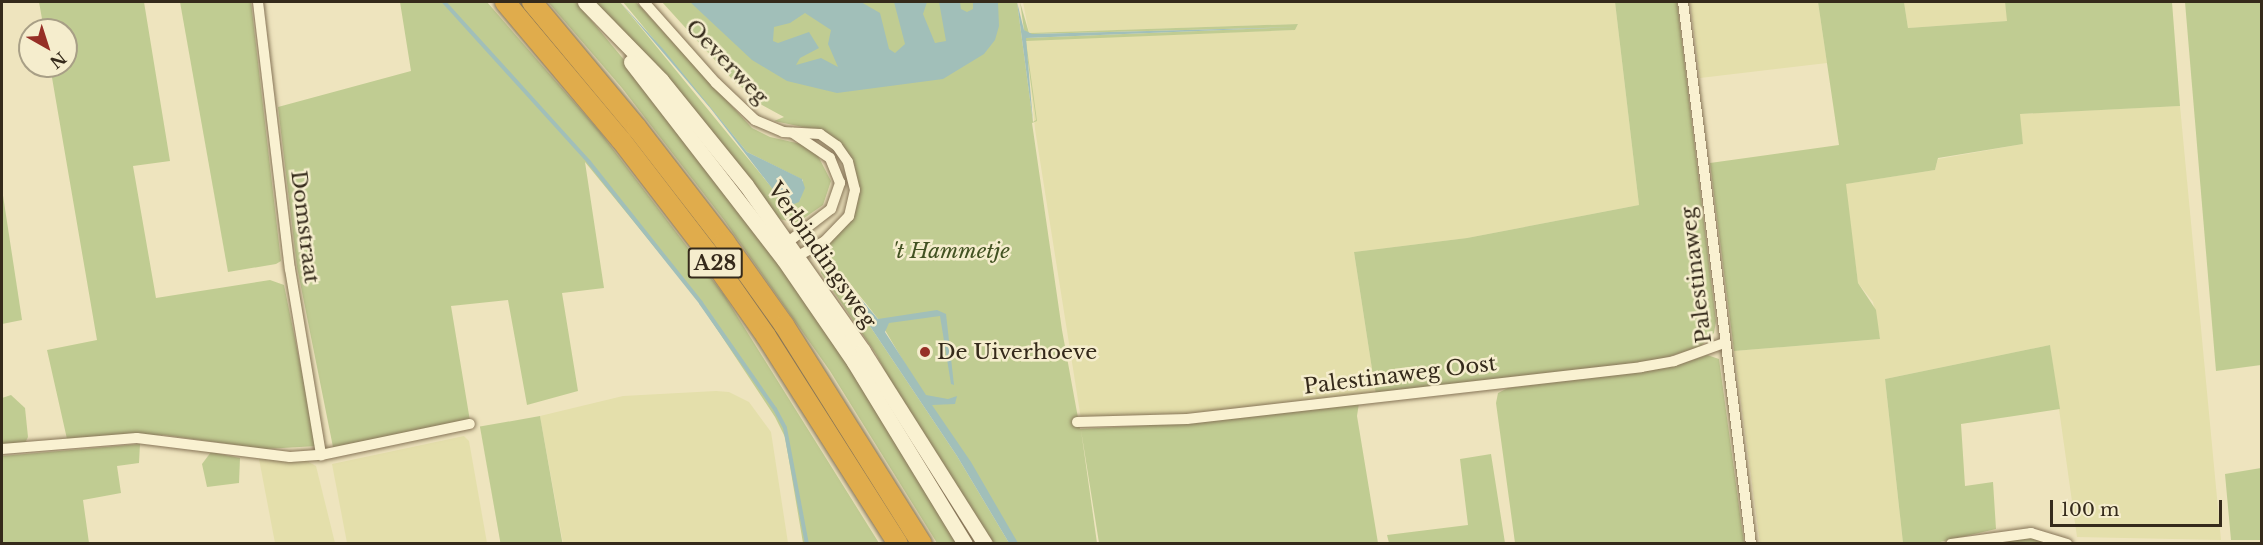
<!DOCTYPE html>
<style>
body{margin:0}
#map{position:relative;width:2263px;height:545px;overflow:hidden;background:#eee4be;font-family:"Libre Baskerville",serif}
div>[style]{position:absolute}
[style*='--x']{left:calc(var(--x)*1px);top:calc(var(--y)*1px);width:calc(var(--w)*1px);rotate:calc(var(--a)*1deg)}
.farmland>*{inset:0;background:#e4dfab}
.green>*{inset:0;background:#c0cc92;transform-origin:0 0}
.water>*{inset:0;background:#a1bfb9}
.stream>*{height:4px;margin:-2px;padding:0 2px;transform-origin:2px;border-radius:2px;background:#a1bfb9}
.roads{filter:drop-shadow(0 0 2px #867457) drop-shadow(0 0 2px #867457)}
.minor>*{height:10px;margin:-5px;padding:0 5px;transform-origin:5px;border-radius:5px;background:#f9f1d1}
.secondary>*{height:15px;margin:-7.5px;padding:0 7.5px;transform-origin:7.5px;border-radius:7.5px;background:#f9f1d1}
.motorway>*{height:20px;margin:-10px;padding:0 10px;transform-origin:10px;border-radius:10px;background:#e0ac4c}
.dots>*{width:16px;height:16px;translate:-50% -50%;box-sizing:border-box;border:3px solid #f5edcd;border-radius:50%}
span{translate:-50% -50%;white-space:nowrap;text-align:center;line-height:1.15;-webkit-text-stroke:5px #f5edcd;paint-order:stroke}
.shield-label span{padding:2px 4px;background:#f5edcd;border:2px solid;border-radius:4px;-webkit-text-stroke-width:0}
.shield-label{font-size:20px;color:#352a1b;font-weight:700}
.street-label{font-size:21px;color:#352a1b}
.park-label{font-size:21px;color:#425222;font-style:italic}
.poi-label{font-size:21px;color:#352a1b}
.left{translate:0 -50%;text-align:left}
.frame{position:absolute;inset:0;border:3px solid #352a1b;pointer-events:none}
.north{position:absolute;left:18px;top:18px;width:60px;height:60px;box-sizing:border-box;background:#f5edcd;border:2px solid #a89f86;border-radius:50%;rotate:141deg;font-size:16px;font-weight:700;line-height:24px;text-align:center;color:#352a1b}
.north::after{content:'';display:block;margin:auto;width:21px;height:27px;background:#962f26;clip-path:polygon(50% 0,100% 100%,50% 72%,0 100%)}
.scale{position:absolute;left:2050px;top:500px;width:172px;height:27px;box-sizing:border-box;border:3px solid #352a1b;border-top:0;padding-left:8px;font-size:18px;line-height:21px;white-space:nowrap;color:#352a1b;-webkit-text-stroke:4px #f5edcd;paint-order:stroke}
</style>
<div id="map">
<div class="farmland">
<div style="clip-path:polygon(1023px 2px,1615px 2px,1639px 205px,1467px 238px,1354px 252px,1376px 395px,1213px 413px,1081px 419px,1035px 129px,1026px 40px,1295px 30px,1298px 24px,1029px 33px)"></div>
<div style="clip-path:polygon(1690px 2px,1818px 2px,1827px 63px,1700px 78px)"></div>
<div style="clip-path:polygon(1904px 2px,2005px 2px,2008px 21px,1908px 28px)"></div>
<div style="clip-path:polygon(2180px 106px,2221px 540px,2077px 537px,2050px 345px,1885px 379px,1903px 543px,1760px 543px,1734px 351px,1880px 339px,1873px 302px,1858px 283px,1845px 184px,1935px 170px,1938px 159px,2023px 144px,2019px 114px)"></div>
<div style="clip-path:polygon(716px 391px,729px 392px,749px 402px,771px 432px,788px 543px,563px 543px,540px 416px,623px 396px)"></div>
<div style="clip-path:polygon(464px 436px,469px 441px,487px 543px,347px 543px,332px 464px)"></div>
<div style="clip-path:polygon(259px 459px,307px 461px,316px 466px,335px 543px,275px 543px)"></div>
</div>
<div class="green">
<div style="clip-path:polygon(39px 2px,144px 2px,170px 161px,133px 166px,156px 298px,270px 280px,284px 285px,317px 446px,265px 449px,164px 435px,67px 439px,47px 350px,97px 340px,50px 66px,66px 66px,66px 30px,44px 30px)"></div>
<div style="clip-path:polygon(180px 2px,251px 2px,281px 261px,276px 264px,228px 272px)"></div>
<div style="clip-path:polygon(400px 2px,487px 2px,600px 132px,724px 295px,879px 543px,803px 543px,785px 437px,775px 417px,697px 299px,585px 162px,604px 288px,562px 293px,578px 391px,527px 405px,508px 300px,451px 306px,470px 421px,333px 447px,297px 267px,278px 107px,411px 71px)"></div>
<div style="clip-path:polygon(548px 2px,576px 2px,689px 138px,774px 252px,962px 543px,937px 543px,830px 371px,724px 220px,622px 88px)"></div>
<div style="clip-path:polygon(594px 2px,620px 2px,786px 205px,800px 200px,803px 180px,747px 152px,623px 2px,636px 2px,752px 128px,770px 137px,801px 144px,817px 154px,831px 181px,823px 205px,797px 223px,775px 218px)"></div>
<div style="clip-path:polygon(662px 2px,1017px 2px,1033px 122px,1036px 120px,1025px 41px,1026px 38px,1296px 27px,1032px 34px,1027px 34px,1024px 30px,1020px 2px,1029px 33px,1298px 24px,1295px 30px,1026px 41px,1037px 121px,1032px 123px,1062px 330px,1080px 429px,1170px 424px,1359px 403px,1357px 416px,1378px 543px,1099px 543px,1081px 430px,1097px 543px,1011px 543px,879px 320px,841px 272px,837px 277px,957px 456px,1009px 543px,989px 543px,903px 406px,876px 354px,821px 273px,823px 250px,849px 222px,859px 193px,854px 163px,822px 131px,774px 121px,784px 117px,762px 105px,732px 79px)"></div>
<div style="clip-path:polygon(1615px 2px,1677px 2px,1716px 321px,1714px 333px,1700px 347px,1658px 360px,1376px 395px,1354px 252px,1467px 238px,1639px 205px)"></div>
<div style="clip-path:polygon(1818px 2px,1904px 2px,1908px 28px,2007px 21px,2005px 2px,2172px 2px,2180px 106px,2020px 114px,2023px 144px,1938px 158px,1935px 170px,1846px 184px,1858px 283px,1876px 310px,1880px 339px,1734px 351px,1710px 163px,1839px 145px)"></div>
<div style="clip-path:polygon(2185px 2px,2261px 2px,2261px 365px,2216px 371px)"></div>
<div style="clip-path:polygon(2px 189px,22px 320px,2px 324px)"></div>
<div style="clip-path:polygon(2050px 345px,2060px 409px,1961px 424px,1965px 486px,1993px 482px,1996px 529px,1936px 543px,1903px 543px,1885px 379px)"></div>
<div style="clip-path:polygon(1707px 355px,1719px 359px,1744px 543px,1515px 543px,1496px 403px,1498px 393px,1508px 388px,1675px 366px)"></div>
<div style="clip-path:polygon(11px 395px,25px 408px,28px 437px,25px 443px,2px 444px,2px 398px)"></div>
<div style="left:540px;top:416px;width:129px;height:61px;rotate:80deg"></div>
<div style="clip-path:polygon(140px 444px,139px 463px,117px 466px,121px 493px,83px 500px,89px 543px,2px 544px,2px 456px)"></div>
<div style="clip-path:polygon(211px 452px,240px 458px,239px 483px,207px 487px,202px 464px)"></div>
<div style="clip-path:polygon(1491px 454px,1505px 543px,1389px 543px,1387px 535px,1468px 525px,1460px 459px)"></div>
<div style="clip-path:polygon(2261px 468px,2261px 540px,2231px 540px,2225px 474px)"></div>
<div style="clip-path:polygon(2037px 535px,2057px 544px,1981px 544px)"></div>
</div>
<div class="water">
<div style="clip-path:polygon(620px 2px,663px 49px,747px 152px,802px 179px,805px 188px,799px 202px,789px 206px,781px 200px,711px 109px)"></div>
<div style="clip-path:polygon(evenodd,690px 2px,861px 2px,880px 13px,889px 49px,895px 53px,905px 44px,894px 2px,927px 2px,923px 14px,935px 43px,946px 41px,939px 2px,960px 2px,961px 9px,967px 12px,973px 9px,973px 2px,998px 2px,999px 26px,995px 40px,984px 54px,943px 79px,837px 93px,787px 81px,752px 60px,690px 2px,805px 13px,831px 30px,828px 44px,838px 67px,821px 58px,796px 65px,800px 58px,819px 48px,809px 32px,778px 43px,773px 41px,774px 27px,790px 23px,805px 13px)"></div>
<div style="clip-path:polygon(1017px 2px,1024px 30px,1032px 34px,1296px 27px,1026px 38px,1033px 122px)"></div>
<div style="clip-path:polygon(839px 273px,878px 319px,937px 310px,946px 314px,954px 385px,951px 384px,940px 316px,889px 323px,885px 332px,926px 395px,948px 399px,957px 396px,955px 404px,932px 405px,971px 462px,1018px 543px,1009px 543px,957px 456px,837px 277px)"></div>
</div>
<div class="stream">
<div style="--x:444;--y:2;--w:216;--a:47.8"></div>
<div style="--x:589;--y:162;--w:180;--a:51.5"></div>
<div style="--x:701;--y:303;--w:129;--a:55.1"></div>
<div style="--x:775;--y:409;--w:21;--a:62"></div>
<div style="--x:785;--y:428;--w:118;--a:79.3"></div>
</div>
<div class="roads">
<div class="minor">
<div style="--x:258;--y:2;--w:269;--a:83.2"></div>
<div style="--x:290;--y:269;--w:189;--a:80.5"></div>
<div style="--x:644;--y:2;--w:108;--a:48.4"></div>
<div style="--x:716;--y:83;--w:54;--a:43.5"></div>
<div style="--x:755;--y:120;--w:30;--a:23"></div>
<div style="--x:783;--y:132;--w:37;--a:3"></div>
<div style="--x:820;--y:134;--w:21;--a:35"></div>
<div style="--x:837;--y:146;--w:19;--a:55"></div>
<div style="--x:848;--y:162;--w:29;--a:76"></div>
<div style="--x:855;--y:190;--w:27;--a:103"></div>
<div style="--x:849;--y:216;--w:35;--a:134"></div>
<div style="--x:825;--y:241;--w:37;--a:151"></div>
<div style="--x:1683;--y:2;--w:546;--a:82.85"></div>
<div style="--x:786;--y:248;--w:6;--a:-72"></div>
<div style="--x:788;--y:242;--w:54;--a:-37.5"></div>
<div style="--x:831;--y:209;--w:28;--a:-71"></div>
<div style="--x:840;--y:183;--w:27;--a:-112"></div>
<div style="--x:830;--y:158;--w:45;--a:-146"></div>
<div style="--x:1077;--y:422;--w:110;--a:-1.6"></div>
<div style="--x:1187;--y:419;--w:457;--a:-6.5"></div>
<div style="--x:1641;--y:367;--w:34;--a:-10"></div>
<div style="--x:1674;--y:361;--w:53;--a:-19.8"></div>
<div style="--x:2;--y:449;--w:135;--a:-4.7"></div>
<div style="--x:137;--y:438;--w:154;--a:7.1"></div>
<div style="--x:290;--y:457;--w:31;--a:-4"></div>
<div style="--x:321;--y:455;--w:152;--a:-11.8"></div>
<div style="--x:1951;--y:544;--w:81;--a:-7.8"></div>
<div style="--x:2031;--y:533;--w:38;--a:17"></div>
</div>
<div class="secondary">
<div style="--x:585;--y:2;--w:109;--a:45.7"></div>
<div style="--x:661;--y:80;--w:135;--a:51"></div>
<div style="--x:746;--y:185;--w:203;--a:54.8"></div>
<div style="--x:863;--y:351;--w:228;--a:57.7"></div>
<div style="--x:631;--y:62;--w:250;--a:52.3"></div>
<div style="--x:784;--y:260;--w:124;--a:55.5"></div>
<div style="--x:854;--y:362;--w:213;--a:58.6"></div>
</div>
<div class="motorway">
<div style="--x:505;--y:2;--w:180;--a:50"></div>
<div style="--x:621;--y:140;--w:141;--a:52.5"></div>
<div style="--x:707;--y:252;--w:103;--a:54.9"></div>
<div style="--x:766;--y:336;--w:246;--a:57.6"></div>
<div style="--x:532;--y:2;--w:164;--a:50.2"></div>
<div style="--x:637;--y:128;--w:144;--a:52.3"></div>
<div style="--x:725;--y:242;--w:102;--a:54.6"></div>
<div style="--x:784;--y:325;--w:259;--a:57.8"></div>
</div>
</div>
<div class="dots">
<div style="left:925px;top:352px;background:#962f26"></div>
</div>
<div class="shield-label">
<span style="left:715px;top:263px">A28</span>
</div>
<div class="street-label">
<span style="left:727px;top:62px;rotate:46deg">Oeverweg</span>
<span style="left:305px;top:227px;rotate:83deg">Domstraat</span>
<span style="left:822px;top:255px;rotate:55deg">Verbindingsweg</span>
<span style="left:1696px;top:275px;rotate:-97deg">Palestinaweg</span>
<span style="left:1400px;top:375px;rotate:-7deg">Palestinaweg Oost</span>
</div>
<div class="park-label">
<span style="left:951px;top:251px">'t Hammetje</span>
</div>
<div class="poi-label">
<span class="left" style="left:937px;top:352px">De Uiverhoeve</span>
</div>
<div class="frame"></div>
<div class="north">N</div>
<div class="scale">100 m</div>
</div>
